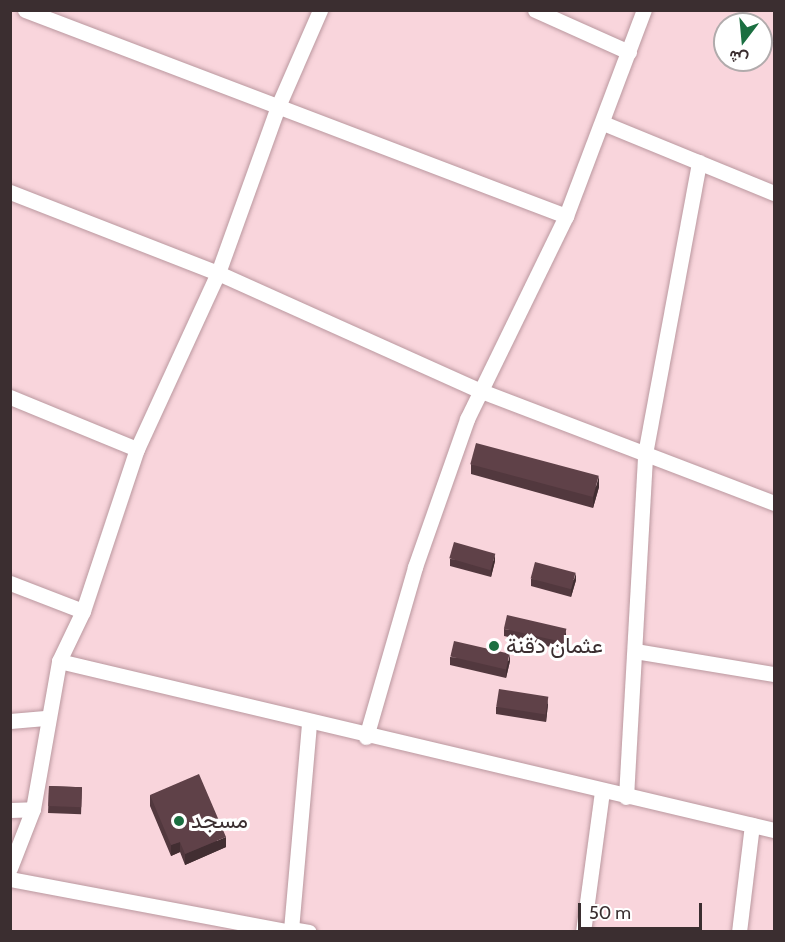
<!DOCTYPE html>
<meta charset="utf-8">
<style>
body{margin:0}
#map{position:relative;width:785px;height:942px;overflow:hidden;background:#f9d5dc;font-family:Cabin,Vazirmatn,sans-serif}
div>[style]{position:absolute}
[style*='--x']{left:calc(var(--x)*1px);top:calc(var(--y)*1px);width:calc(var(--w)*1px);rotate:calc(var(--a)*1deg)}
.roads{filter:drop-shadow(0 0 2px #ba989f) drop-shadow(0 0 2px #ba989f)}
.street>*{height:15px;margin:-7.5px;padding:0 7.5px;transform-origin:7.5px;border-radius:7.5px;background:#fff}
.wall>*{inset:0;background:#52383e;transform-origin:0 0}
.shaded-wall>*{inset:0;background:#422e32}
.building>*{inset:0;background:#5f4148;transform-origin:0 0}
.dots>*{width:16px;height:16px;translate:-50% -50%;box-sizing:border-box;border:3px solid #fff;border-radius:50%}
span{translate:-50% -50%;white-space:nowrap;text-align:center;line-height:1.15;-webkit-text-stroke:6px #fff;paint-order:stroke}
.poi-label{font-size:22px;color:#3b2e30}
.left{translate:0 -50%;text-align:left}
.frame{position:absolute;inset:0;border:12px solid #3b2e30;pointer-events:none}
.north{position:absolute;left:713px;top:12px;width:60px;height:60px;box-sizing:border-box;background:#fff;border:2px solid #b1abac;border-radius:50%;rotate:196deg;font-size:16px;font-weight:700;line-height:24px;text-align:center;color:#3b2e30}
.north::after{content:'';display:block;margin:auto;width:21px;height:27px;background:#1b6f41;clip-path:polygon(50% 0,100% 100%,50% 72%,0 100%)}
.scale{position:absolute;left:578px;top:903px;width:124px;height:27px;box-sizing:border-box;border:3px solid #3b2e30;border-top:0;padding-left:8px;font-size:18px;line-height:21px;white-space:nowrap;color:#3b2e30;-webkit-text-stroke:4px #fff;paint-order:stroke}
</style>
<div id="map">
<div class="roads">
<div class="street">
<div style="--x:25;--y:10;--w:579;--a:20.85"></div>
<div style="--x:535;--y:10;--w:103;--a:24.1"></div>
<div style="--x:603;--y:123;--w:185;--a:22.3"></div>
<div style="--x:10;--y:192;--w:223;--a:21.3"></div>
<div style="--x:218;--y:273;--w:288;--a:24.2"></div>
<div style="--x:481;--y:391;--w:314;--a:20.9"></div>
<div style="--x:10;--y:397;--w:137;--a:22.3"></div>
<div style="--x:10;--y:583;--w:78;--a:21"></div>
<div style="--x:635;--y:651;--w:141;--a:9.4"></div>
<div style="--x:59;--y:661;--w:735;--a:13.3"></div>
<div style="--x:10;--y:721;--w:38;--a:-5"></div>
<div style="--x:309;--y:724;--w:206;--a:95"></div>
<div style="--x:291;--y:929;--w:18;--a:9"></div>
<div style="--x:366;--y:737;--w:177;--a:-73.9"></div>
<div style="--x:415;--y:567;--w:157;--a:-70.6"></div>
<div style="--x:467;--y:419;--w:226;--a:-64"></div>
<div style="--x:566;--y:216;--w:220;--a:-69.3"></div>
<div style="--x:626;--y:797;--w:344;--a:-86.8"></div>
<div style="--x:645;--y:454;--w:297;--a:-79.5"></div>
<div style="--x:10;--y:810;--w:23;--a:-2"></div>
<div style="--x:10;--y:868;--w:63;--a:-68.7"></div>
<div style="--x:33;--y:809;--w:150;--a:-80"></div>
<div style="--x:59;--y:661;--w:55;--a:-64.4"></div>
<div style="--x:83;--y:611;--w:171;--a:-71.6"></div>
<div style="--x:137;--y:449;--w:194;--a:-65.3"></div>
<div style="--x:218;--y:273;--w:180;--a:-70.2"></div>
<div style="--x:279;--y:104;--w:103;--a:-66.4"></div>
<div style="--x:10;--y:879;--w:286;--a:10.7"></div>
<div style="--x:583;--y:932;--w:141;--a:-82.3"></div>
<div style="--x:739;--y:932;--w:108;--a:-83.1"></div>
</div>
</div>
<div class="wall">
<div style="clip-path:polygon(471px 464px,599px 487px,593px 508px,471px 474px)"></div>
<div style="clip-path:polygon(450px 559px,495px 561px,491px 577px,450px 566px)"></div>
<div style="clip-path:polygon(531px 579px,576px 580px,571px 597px,531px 586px)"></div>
<div style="clip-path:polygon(504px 629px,566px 636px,563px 650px,504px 636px)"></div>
<div style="clip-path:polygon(450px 657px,510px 661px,506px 678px,450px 665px)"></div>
<div style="clip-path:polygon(548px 704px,546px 722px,496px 714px,496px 707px)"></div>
<div style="left:49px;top:786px;width:33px;height:27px;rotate:2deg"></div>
<div style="clip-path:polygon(150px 795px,226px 847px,185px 865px,180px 852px,171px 856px,150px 806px)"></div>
</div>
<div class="shaded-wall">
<div style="clip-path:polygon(599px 476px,599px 487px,593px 508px,593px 497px)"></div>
<div style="clip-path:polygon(495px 554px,495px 561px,491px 577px,491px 570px)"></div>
<div style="clip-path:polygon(576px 573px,576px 580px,571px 597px,571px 589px)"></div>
<div style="clip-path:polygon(566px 629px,566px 636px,563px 650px,563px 643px)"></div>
<div style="clip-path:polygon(510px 654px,510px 661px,506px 678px,506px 671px)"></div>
<div style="clip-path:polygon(548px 697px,548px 704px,546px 722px,546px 715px)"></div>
<div style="clip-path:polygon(226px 837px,226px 847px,185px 865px,185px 854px)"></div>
<div style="clip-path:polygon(180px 842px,180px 852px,171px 856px,171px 845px)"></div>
</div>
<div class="building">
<div style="left:476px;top:443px;width:127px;height:22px;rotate:15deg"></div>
<div style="left:454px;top:542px;width:43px;height:17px;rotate:16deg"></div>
<div style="left:535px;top:562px;width:42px;height:17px;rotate:15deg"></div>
<div style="left:507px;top:615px;width:61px;height:14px;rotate:13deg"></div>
<div style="left:454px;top:641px;width:57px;height:16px;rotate:13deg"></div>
<div style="left:499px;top:689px;width:50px;height:18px;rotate:9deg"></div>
<div style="clip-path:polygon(199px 774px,226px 837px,185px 854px,180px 842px,171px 845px,150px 795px)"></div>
<div style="left:49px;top:786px;width:33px;height:20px;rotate:2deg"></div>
</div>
<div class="dots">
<div style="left:494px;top:646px;background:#1b6f41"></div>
<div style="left:179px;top:821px;background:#1b6f41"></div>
</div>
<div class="poi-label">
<span class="left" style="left:506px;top:646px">عثمان دقنة</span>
<span class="left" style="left:191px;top:821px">مسجد</span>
</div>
<div class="frame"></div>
<div class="north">ش</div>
<div class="scale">50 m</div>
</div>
